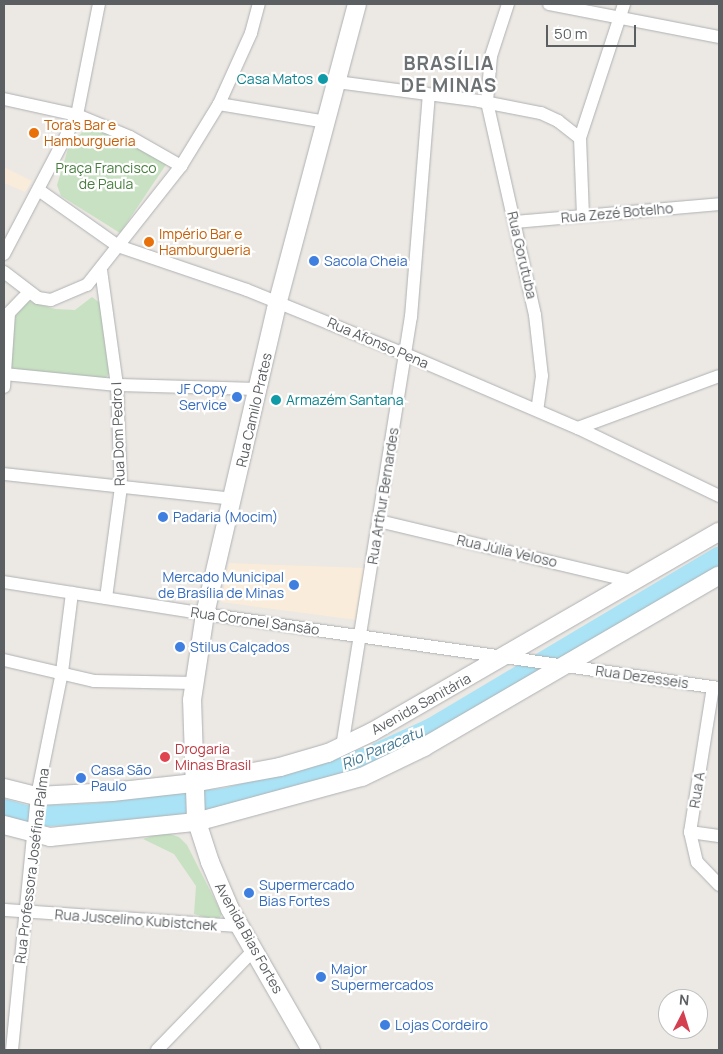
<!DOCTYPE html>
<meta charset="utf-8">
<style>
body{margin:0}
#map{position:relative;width:723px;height:1054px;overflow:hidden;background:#ece8e3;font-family:Manrope,sans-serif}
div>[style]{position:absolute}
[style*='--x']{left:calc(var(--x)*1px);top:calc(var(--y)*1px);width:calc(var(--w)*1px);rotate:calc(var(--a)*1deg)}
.commercial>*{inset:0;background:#f9ecda}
.green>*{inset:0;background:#c8e1c2}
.river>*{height:21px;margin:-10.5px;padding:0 10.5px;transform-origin:10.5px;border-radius:10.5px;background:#aae3f5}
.roads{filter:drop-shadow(0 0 1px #aeb1b4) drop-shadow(0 0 1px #aeb1b4)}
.street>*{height:12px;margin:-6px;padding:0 6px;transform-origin:6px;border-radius:6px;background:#fff}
.secondary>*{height:18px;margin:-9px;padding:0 9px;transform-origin:9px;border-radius:9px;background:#fff}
.dots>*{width:14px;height:14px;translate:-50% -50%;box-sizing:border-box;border:2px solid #fff;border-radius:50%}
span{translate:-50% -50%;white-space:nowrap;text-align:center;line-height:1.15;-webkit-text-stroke:4.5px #fff;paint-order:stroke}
.culture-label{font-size:14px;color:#0d838f}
.right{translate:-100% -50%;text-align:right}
.left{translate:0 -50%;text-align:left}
.food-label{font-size:14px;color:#c56008}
.park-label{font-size:14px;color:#477e3e}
.street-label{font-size:14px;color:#5b5f62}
.shop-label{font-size:14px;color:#366cbe}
.health-label{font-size:14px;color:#be3a42}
.water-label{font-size:15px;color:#437a94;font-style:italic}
.district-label{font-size:19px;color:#6c7174;font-weight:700;letter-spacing:1px}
.frame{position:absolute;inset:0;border:5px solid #5b5f62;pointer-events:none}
.north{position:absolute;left:658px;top:989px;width:50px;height:50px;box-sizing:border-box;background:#fff;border:1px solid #bdbfc0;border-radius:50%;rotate:5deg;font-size:14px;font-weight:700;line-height:20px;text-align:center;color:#5b5f62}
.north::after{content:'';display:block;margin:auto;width:18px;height:22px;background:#d54051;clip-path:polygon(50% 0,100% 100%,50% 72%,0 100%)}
.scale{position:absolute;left:546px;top:25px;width:90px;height:22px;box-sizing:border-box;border:2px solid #5b5f62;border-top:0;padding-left:6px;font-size:15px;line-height:18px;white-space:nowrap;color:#5b5f62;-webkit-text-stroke:4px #fff;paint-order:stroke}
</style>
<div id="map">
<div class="commercial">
<div style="clip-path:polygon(4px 167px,32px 181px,25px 192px,4px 183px)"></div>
<div style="clip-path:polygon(229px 563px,365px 568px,364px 621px,221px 602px)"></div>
</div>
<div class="green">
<div style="clip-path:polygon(93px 128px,111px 134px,167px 163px,120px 233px,61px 196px,57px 185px,68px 149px,83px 131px)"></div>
<div style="clip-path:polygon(92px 297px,100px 303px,109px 374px,105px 379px,16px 370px,9px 366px,13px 319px,28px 301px,55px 309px,75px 310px)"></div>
<div style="clip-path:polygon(164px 832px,179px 837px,187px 845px,222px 914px,218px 921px,194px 914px,196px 886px,174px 854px,143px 839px)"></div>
</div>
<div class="river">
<div style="--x:4;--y:809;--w:25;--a:16"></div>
<div style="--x:28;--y:816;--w:69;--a:-2.5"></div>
<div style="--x:97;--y:813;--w:129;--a:-6.7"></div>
<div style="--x:225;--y:798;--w:87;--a:-14"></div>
<div style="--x:309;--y:777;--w:65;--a:-19"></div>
<div style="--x:370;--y:756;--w:67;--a:-24.7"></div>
<div style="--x:431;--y:728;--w:335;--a:-30.8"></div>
</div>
<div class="roads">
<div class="street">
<div style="--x:508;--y:4;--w:55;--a:108.1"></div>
<div style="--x:491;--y:56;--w:46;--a:95"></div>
<div style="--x:487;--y:102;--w:218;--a:77.3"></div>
<div style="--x:535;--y:315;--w:61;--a:83.5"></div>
<div style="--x:542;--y:376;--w:34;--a:98"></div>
<div style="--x:549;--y:4;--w:173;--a:11"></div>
<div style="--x:337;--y:82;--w:143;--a:7.6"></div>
<div style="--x:479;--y:101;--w:63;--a:11"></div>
<div style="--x:541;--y:113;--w:19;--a:25"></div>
<div style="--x:558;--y:121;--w:28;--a:38"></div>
<div style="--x:4;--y:99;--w:75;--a:12.4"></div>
<div style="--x:77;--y:115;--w:57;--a:22.5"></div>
<div style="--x:130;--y:137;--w:59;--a:29.6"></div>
<div style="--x:219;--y:104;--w:109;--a:9.5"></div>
<div style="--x:40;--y:191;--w:95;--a:35.2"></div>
<div style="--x:118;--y:246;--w:136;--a:18.8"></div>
<div style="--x:247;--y:290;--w:170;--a:22.1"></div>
<div style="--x:405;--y:354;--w:188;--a:23.2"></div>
<div style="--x:578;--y:428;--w:157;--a:25.7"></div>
<div style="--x:583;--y:216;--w:78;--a:-92.2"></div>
<div style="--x:580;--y:138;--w:141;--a:-71.8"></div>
<div style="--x:515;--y:222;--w:205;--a:-5"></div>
<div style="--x:4;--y:254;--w:157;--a:-62.3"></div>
<div style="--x:77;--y:115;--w:113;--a:-78.8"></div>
<div style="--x:101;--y:270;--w:116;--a:82.1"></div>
<div style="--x:117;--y:385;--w:102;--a:87.8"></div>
<div style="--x:121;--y:487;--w:112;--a:97.7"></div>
<div style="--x:4;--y:272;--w:43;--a:37.4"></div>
<div style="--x:38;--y:298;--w:13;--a:9"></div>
<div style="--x:51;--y:300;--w:39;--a:-23"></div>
<div style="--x:87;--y:285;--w:152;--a:-51.7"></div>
<div style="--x:181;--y:166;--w:73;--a:-58.5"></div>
<div style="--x:219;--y:104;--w:78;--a:-65.7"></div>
<div style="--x:251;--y:33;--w:30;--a:-75"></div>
<div style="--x:4;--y:318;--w:35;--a:-46"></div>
<div style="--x:4;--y:374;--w:114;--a:5.6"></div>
<div style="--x:117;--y:385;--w:143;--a:1.6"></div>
<div style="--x:4;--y:387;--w:74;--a:-86.1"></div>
<div style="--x:578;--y:428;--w:150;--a:-20.2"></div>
<div style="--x:4;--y:474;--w:230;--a:6.2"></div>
<div style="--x:379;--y:521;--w:264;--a:13.4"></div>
<div style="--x:4;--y:582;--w:204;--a:9"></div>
<div style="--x:205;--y:614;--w:519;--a:8.19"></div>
<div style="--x:4;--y:660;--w:92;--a:13.1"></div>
<div style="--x:94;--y:681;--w:101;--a:1.1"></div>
<div style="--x:713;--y:687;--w:147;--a:99"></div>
<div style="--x:690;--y:832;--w:31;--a:77"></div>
<div style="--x:697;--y:862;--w:32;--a:46"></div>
<div style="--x:342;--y:747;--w:436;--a:-80.9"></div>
<div style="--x:411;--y:317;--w:223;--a:-85.4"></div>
<div style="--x:690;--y:832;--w:29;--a:8"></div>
<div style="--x:4;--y:910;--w:236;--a:3.9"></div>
<div style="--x:12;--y:1050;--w:255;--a:-84.4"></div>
<div style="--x:37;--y:796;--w:126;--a:-78.6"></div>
<div style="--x:62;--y:672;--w:80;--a:-82.8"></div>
<div style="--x:157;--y:1050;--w:139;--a:-45.9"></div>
</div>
<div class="secondary">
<div style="--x:4;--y:788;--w:34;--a:14"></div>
<div style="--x:37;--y:796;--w:75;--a:-3.1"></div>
<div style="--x:112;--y:792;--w:81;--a:-6.3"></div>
<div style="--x:193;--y:783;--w:88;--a:-10.4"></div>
<div style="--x:280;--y:767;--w:50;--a:-16.3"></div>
<div style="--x:328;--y:753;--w:49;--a:-25.5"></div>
<div style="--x:372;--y:732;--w:401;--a:-30"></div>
<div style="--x:4;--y:825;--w:48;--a:14.6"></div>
<div style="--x:50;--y:837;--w:147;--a:-5.9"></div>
<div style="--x:196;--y:822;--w:172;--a:-15.2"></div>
<div style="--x:362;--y:777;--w:69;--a:-25.8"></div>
<div style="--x:424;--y:747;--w:341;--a:-30.2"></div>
<div style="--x:311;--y:1050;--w:163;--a:-119.9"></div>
<div style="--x:230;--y:909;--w:51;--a:-113.1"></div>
<div style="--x:210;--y:862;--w:45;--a:-108"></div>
<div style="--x:196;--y:819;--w:119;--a:-91.9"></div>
<div style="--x:192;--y:700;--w:87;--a:-81.4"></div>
<div style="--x:205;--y:614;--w:321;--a:-76.9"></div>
<div style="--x:278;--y:301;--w:307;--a:-75.1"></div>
</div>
</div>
<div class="dots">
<div style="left:323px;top:79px;background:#0f9aa8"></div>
<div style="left:34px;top:133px;background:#e8710a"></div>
<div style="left:149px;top:242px;background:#e8710a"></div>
<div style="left:314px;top:261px;background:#3f7fe0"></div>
<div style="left:237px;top:397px;background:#3f7fe0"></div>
<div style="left:276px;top:400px;background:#0f9aa8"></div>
<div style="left:163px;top:517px;background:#3f7fe0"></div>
<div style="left:294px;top:585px;background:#3f7fe0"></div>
<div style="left:180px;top:647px;background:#3f7fe0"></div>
<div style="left:165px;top:757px;background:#e0444e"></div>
<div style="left:81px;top:778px;background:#3f7fe0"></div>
<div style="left:249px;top:893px;background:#3f7fe0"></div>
<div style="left:321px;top:977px;background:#3f7fe0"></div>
<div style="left:385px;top:1025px;background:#3f7fe0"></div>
</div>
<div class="culture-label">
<span class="right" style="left:313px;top:79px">Casa Matos</span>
<span class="left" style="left:286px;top:400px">Armazém Santana</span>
</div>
<div class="food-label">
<span class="left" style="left:44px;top:133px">Tora's Bar e<br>Hamburgueria</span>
<span class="left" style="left:159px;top:242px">Império Bar e<br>Hamburgueria</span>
</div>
<div class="park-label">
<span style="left:106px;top:176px">Praça Francisco<br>de Paula</span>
</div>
<div class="street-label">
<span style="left:617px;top:213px;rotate:-5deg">Rua Zezé Botelho</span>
<span style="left:522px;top:255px;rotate:77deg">Rua Gorutuba</span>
<span style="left:378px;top:343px;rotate:23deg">Rua Afonso Pena</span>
<span style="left:254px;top:410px;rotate:-77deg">Rua Camilo Prates</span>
<span style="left:118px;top:434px;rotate:-92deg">Rua Dom Pedro I</span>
<span style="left:383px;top:496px;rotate:-81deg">Rua Arthur Bernardes</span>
<span style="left:507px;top:551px;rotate:13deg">Rua Júlia Veloso</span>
<span style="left:255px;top:621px;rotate:8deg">Rua Coronel Sansão</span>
<span style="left:642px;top:677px;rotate:8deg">Rua Dezesseis</span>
<span style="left:421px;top:704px;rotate:-29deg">Avenida Sanitária</span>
<span style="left:697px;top:790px;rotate:-81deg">Rua A</span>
<span style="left:32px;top:866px;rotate:-83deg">Rua Professora Joséfina Palma</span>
<span style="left:136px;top:920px;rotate:4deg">Rua Juscelino Kubistchek</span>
<span style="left:249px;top:938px;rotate:61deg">Avenida Bias Fortes</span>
</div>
<div class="shop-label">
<span class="left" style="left:324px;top:261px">Sacola Cheia</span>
<span class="right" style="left:227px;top:397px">JF Copy<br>Service</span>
<span class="left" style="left:173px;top:517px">Padaria (Mocim)</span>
<span class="right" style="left:284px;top:585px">Mercado Municipal<br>de Brasília de Minas</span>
<span class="left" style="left:190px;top:647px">Stilus Calçados</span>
<span class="left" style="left:91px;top:778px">Casa São<br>Paulo</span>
<span class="left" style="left:259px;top:893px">Supermercado<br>Bias Fortes</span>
<span class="left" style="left:331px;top:977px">Major<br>Supermercados</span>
<span class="left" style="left:395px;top:1025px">Lojas Cordeiro</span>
</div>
<div class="health-label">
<span class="left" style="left:175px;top:757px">Drogaria<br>Minas Brasil</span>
</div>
<div class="water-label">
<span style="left:382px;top:748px;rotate:-23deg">Rio Paracatu</span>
</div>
<div class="district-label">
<span style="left:449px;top:75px">BRASÍLIA<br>DE MINAS</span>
</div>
<div class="frame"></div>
<div class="north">N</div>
<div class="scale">50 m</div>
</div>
